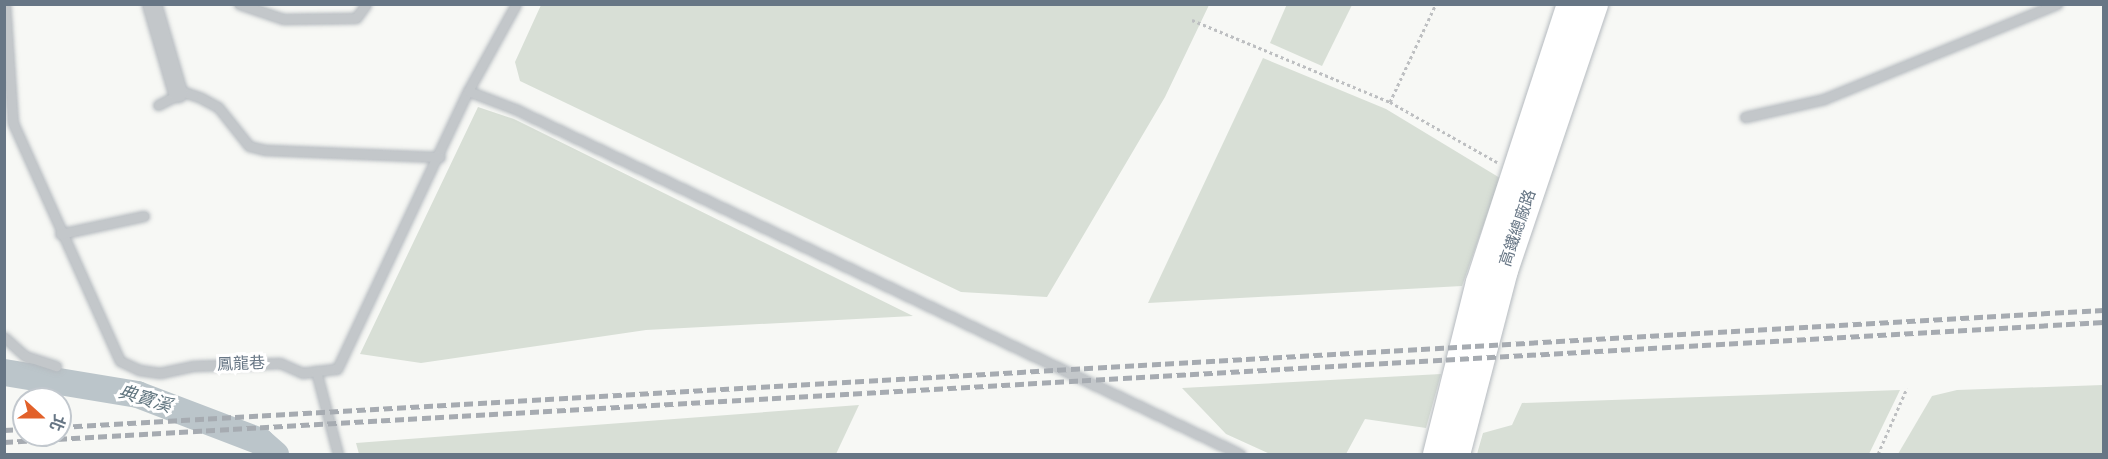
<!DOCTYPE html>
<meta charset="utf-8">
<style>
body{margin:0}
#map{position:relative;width:2108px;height:459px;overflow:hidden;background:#f7f8f5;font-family:"DejaVu Sans","Noto Sans TC",sans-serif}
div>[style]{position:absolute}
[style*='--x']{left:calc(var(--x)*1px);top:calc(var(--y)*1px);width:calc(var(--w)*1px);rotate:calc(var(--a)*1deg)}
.green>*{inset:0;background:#d8dfd6}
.river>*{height:27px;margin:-13.5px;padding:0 13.5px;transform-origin:13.5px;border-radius:13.5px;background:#bbc5ca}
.path>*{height:3px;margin-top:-1.5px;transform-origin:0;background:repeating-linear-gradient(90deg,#bdbfc1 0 3px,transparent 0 6px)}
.roads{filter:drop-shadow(0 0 2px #b5babf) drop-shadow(0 0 2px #b5babf)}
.lane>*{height:9px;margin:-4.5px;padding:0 4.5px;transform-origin:4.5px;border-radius:4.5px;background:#c3c7ca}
.street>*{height:18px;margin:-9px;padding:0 9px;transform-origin:9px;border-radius:9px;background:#c3c7ca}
.secondary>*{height:27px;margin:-13.5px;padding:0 13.5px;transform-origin:13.5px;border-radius:13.5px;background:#fff}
.rail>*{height:4.5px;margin-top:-2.25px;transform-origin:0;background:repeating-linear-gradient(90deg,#a6abb1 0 9px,transparent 0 13.5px)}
span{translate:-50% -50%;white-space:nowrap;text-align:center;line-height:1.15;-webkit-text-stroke:6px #fff;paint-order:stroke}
.street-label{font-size:16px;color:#677685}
.water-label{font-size:18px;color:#637781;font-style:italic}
.frame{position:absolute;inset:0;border:6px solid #677685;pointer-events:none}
.north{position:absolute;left:12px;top:387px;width:60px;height:60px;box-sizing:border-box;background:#fff;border:2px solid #c2c8ce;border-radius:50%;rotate:111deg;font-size:16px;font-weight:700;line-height:24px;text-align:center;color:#677685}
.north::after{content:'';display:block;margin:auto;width:21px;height:27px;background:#e2612a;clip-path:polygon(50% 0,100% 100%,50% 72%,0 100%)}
</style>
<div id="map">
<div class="green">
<div style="clip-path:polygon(1287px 4px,1352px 5px,1322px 66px,1270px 43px)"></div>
<div style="clip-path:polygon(541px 5px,541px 4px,1209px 5px,1165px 97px,1047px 297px,961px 292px,520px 81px,515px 62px)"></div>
<div style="clip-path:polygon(1263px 58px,1386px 109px,1500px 178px,1462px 286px,1148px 303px)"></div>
<div style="clip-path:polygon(478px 107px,514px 119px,913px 316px,646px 330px,421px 363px,360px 354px)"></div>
<div style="clip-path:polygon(1441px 374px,1426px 428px,1365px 419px,1346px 454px,1270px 454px,1226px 434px,1182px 388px)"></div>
<div style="clip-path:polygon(2103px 385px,2103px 454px,1898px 454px,1932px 396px,1957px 390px)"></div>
<div style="clip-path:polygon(1900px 390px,1869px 454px,1477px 454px,1483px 433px,1512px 425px,1522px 403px)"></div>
<div style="clip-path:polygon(859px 405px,836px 454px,359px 454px,356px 443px)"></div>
</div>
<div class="river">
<div style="--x:4;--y:372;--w:135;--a:9.4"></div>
<div style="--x:137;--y:394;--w:132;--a:20.9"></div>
<div style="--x:260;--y:441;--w:20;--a:41"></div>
</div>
<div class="path">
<div style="--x:1192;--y:20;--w:214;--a:22.5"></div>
<div style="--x:1390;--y:102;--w:123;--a:29.3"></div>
<div style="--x:1390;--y:102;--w:108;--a:-64.9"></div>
<div style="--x:1878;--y:454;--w:72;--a:-66.3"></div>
</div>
<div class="roads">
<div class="lane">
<div style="--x:5;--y:4;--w:119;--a:86.2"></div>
<div style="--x:13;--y:123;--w:261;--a:65.8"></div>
<div style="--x:120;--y:361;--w:21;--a:25"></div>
<div style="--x:139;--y:370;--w:21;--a:8"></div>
<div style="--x:160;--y:373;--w:33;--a:-12"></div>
<div style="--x:192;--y:366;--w:88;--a:-2"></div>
<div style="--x:280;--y:363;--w:24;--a:24"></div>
<div style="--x:302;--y:373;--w:35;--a:-7"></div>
<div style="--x:337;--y:369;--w:307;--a:-64.8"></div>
<div style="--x:468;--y:91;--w:99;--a:-61.1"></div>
<div style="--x:239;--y:4;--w:46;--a:18.8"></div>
<div style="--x:283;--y:19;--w:73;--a:-0.8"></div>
<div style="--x:356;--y:18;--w:17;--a:-54"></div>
<div style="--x:468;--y:91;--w:50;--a:21"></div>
<div style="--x:515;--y:109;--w:803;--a:25.45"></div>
<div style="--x:158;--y:105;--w:29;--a:-27"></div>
<div style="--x:184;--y:92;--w:18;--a:19"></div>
<div style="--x:201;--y:98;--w:19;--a:28"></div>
<div style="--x:218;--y:107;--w:50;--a:51.5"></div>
<div style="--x:249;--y:146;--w:16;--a:14"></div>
<div style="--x:265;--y:150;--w:175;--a:2.3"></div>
<div style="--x:1745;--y:117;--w:81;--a:-12.8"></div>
<div style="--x:1824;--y:99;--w:252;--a:-22.2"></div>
<div style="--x:60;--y:234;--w:86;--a:-12.1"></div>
<div style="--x:4;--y:337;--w:28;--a:42"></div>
<div style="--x:25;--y:356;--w:33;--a:18"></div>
<div style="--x:316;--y:371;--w:86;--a:75.2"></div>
</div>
<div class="street">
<div style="--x:152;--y:4;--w:93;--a:73.7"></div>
</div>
<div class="secondary">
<div style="--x:1436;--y:454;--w:177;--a:-76"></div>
<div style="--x:1479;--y:282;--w:293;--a:-71.9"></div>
<div style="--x:1456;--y:454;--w:190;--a:-75.4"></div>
<div style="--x:1504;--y:270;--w:281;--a:-71.3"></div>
</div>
</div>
<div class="rail">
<div style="--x:60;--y:427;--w:2047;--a:-3.28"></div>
<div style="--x:4;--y:430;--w:20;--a:-3"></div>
<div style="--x:4;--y:442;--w:2103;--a:-3.27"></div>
</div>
<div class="street-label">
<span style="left:1518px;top:228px;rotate:-71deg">高鐵總廠路</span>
<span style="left:241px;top:364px;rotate:-2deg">鳳龍巷</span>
</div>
<div class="water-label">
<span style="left:145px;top:399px;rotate:17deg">典寶溪</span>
</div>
<div class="frame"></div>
<div class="north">北</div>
</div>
